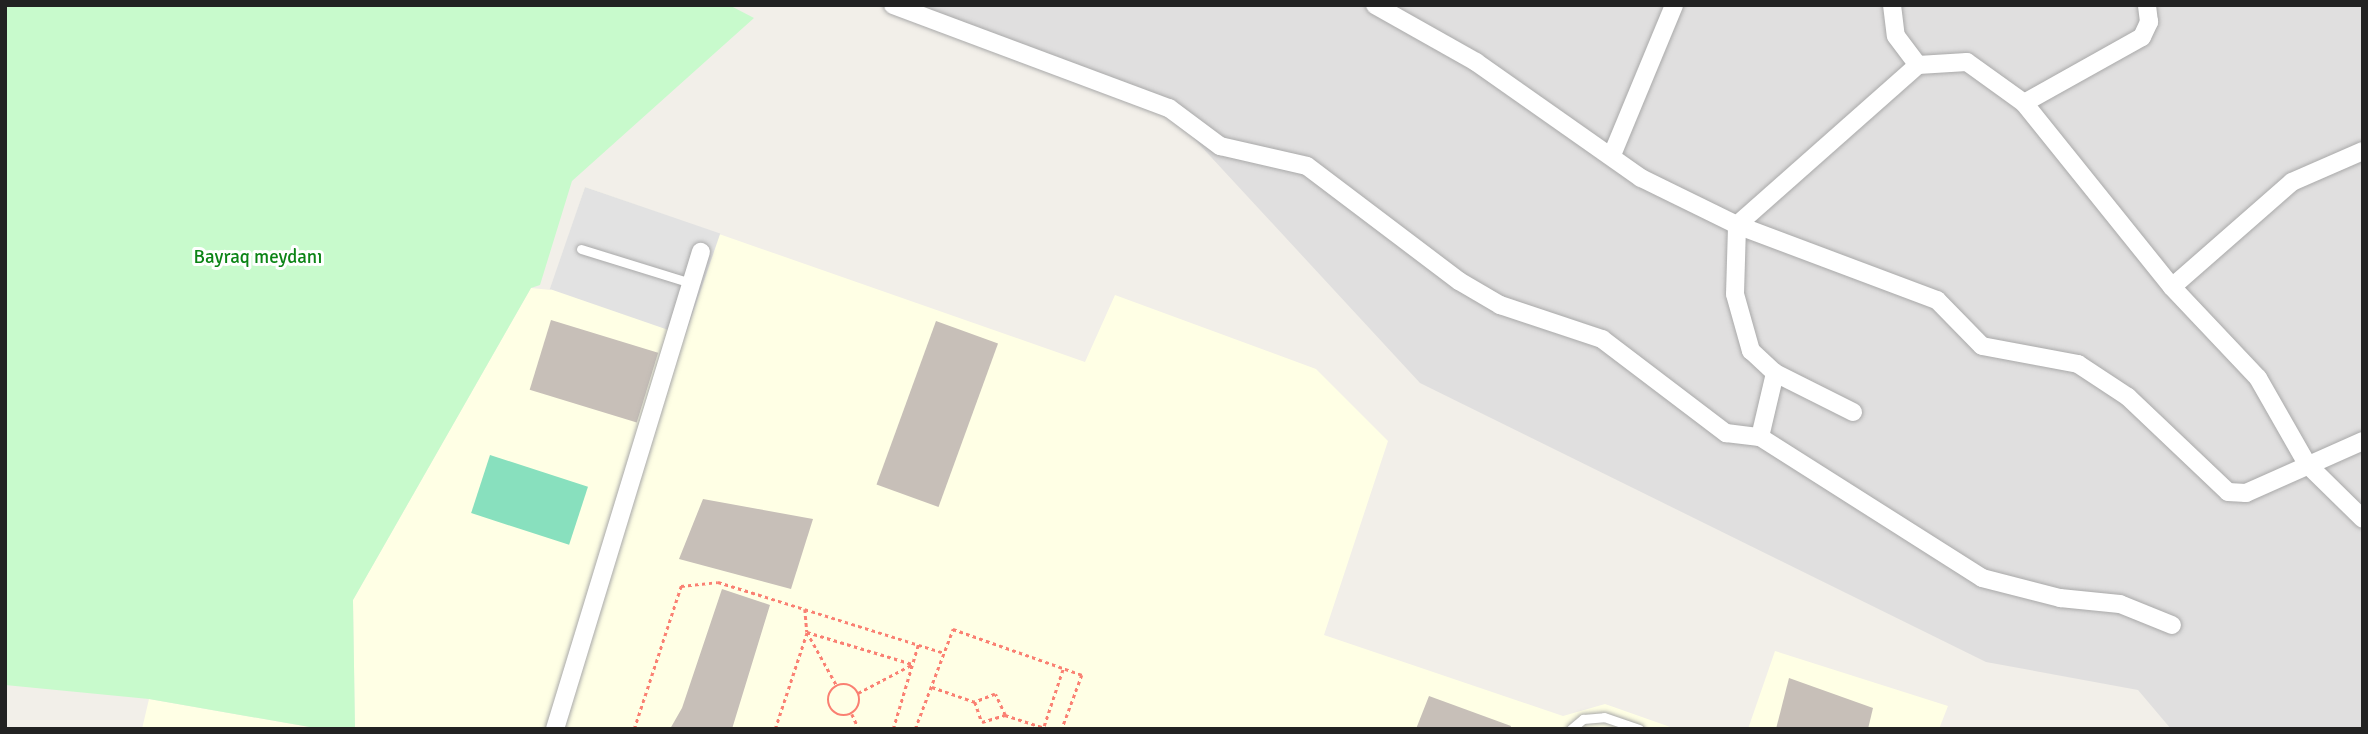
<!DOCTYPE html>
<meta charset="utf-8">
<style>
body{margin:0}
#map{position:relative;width:2368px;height:734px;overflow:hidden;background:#f2efe9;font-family:Signika,sans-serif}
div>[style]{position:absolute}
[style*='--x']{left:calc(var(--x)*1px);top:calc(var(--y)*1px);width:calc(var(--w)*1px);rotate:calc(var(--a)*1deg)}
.residential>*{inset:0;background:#e0dfdf}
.education>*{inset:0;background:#ffffe5}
.park>*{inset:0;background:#c8facc}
.pitch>*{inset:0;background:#88e0be;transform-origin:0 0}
.parking>*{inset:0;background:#e2e2e2;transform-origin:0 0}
.building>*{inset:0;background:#c7bfb8;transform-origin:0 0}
.path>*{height:2.5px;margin-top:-1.25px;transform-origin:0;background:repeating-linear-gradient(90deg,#fa8072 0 3.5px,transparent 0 7px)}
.path>.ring{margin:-1.25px;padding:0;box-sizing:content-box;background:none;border:2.5px solid #fa8072;border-radius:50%}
.roads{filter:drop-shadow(0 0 2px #a9a9a9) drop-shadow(0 0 2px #a9a9a9)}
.service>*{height:9px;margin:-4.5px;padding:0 4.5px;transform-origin:4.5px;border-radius:4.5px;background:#fff}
.minor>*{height:18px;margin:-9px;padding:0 9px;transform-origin:9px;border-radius:9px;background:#fff}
span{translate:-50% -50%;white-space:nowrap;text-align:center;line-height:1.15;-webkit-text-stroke:6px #fff;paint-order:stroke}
.park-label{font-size:19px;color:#0c8416}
.frame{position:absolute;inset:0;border:7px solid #222;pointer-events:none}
</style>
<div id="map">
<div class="residential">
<div style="clip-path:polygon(919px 5px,2363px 5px,2363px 729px,2171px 729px,2138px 690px,1986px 662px,1420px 383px,1174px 117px)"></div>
</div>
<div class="education">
<div style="clip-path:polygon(585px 187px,1085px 362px,1115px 295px,1316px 369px,1388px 441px,1324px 635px,1563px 716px,1605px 704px,1676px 729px,355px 729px,353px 600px,531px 288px,551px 290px)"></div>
<div style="clip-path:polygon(1775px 651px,1948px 706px,1939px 729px,1748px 729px)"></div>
<div style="clip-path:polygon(149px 699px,321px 729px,142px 729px)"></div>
</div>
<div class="park">
<div style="clip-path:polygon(5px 5px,729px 5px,754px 18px,572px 181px,540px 285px,531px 288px,353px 600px,355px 729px,321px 729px,149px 699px,5px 685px)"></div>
</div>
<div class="pitch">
<div style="left:490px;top:455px;width:103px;height:61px;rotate:18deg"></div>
</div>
<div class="parking">
<div style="left:585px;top:187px;width:143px;height:108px;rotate:19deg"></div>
</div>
<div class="building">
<div style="left:551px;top:320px;width:112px;height:73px;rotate:17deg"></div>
<div style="left:936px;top:321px;width:66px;height:174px;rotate:20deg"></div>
<div style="clip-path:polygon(703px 499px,813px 519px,791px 589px,679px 559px)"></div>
<div style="clip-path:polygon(722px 589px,770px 605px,732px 729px,670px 729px,682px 708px)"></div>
<div style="clip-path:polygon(1789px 678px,1873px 708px,1868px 729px,1776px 729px)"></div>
<div style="clip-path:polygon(1429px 696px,1511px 726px,1510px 729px,1416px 729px)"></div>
</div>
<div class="path">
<div style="--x:805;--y:609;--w:23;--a:85"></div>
<div style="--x:807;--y:632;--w:62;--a:60.9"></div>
<div class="ring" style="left:828px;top:684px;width:29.5px;height:29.5px"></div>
<div style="--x:932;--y:687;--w:46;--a:19.2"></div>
<div style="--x:858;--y:693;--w:60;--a:-27.8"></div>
<div style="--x:852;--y:714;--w:17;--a:65"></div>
<div style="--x:1005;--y:715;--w:23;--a:-115"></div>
<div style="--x:995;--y:694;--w:22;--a:158"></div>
<div style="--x:975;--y:702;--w:21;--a:71"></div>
<div style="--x:982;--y:722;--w:24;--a:-17"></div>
<div style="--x:1005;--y:715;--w:45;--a:18"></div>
<div style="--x:1044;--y:726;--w:60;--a:-71.6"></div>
<div style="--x:634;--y:729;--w:151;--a:-71.8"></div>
<div style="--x:681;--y:586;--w:37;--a:-6"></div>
<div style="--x:718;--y:582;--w:237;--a:17.4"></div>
<div style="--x:775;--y:729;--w:102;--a:-71.7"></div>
<div style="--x:807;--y:632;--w:110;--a:16.9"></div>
<div style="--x:893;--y:729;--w:88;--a:-73.4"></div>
<div style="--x:915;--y:729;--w:107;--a:-69.2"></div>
<div style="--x:953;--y:629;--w:137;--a:19.6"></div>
<div style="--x:1082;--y:675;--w:58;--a:110.3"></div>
</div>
<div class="roads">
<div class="service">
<div style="--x:581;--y:249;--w:115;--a:17.2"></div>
<div style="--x:1571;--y:729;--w:16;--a:-40"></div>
<div style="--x:1583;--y:719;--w:21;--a:-5"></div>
<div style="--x:1604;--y:717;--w:37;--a:19"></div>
</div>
<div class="minor">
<div style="--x:893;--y:5;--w:295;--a:20.5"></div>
<div style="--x:1169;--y:108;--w:64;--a:36.7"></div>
<div style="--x:1220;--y:146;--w:89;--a:12.9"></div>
<div style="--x:1307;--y:166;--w:191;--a:37.1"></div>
<div style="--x:1459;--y:281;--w:48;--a:30.3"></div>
<div style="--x:1500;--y:305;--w:108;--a:18.4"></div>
<div style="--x:1602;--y:339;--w:156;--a:37.2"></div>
<div style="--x:1726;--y:433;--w:34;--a:7"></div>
<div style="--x:1760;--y:437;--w:263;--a:32.4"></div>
<div style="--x:1982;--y:578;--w:81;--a:14.4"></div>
<div style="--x:2060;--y:598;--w:60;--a:5.7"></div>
<div style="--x:2120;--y:604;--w:56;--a:22"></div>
<div style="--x:1375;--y:5;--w:116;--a:29.4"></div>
<div style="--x:1476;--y:62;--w:202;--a:35.1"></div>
<div style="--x:1641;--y:178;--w:107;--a:26.1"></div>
<div style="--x:1737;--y:225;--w:214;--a:20.6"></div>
<div style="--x:1937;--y:300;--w:64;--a:45.6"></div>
<div style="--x:1982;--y:346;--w:98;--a:10.6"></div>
<div style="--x:2078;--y:364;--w:60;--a:33.4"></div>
<div style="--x:2128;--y:397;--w:138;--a:43.5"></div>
<div style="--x:2228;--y:492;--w:18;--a:3"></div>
<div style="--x:2246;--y:493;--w:128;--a:-24"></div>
<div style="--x:1892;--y:5;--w:31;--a:83"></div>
<div style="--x:1896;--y:36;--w:36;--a:53"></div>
<div style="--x:1918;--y:65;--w:49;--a:-3.5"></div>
<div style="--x:1967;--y:62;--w:70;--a:35.7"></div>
<div style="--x:2024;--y:103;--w:236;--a:51.2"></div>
<div style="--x:2172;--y:287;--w:125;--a:46.6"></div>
<div style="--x:2258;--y:378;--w:99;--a:60.3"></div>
<div style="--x:2307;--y:464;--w:78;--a:44.5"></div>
<div style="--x:2024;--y:103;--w:135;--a:-29.2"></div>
<div style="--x:2142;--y:37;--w:17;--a:-65"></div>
<div style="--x:2149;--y:22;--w:17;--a:-97"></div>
<div style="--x:1612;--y:155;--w:162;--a:-67.5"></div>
<div style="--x:2172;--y:287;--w:159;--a:-41.2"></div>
<div style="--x:2292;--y:182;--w:77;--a:-23.6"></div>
<div style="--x:1853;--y:412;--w:87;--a:-153.4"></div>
<div style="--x:1775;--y:373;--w:33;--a:-137"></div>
<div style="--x:1751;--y:351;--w:59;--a:-105.7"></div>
<div style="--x:1735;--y:294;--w:69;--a:-88.3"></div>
<div style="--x:1737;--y:225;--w:242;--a:-41.5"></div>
<div style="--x:1760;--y:437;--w:66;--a:-76.8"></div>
<div style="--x:555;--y:729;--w:499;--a:-73"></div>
</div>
</div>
<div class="park-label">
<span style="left:258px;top:258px">Bayraq meydanı</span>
</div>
<div class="frame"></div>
</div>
